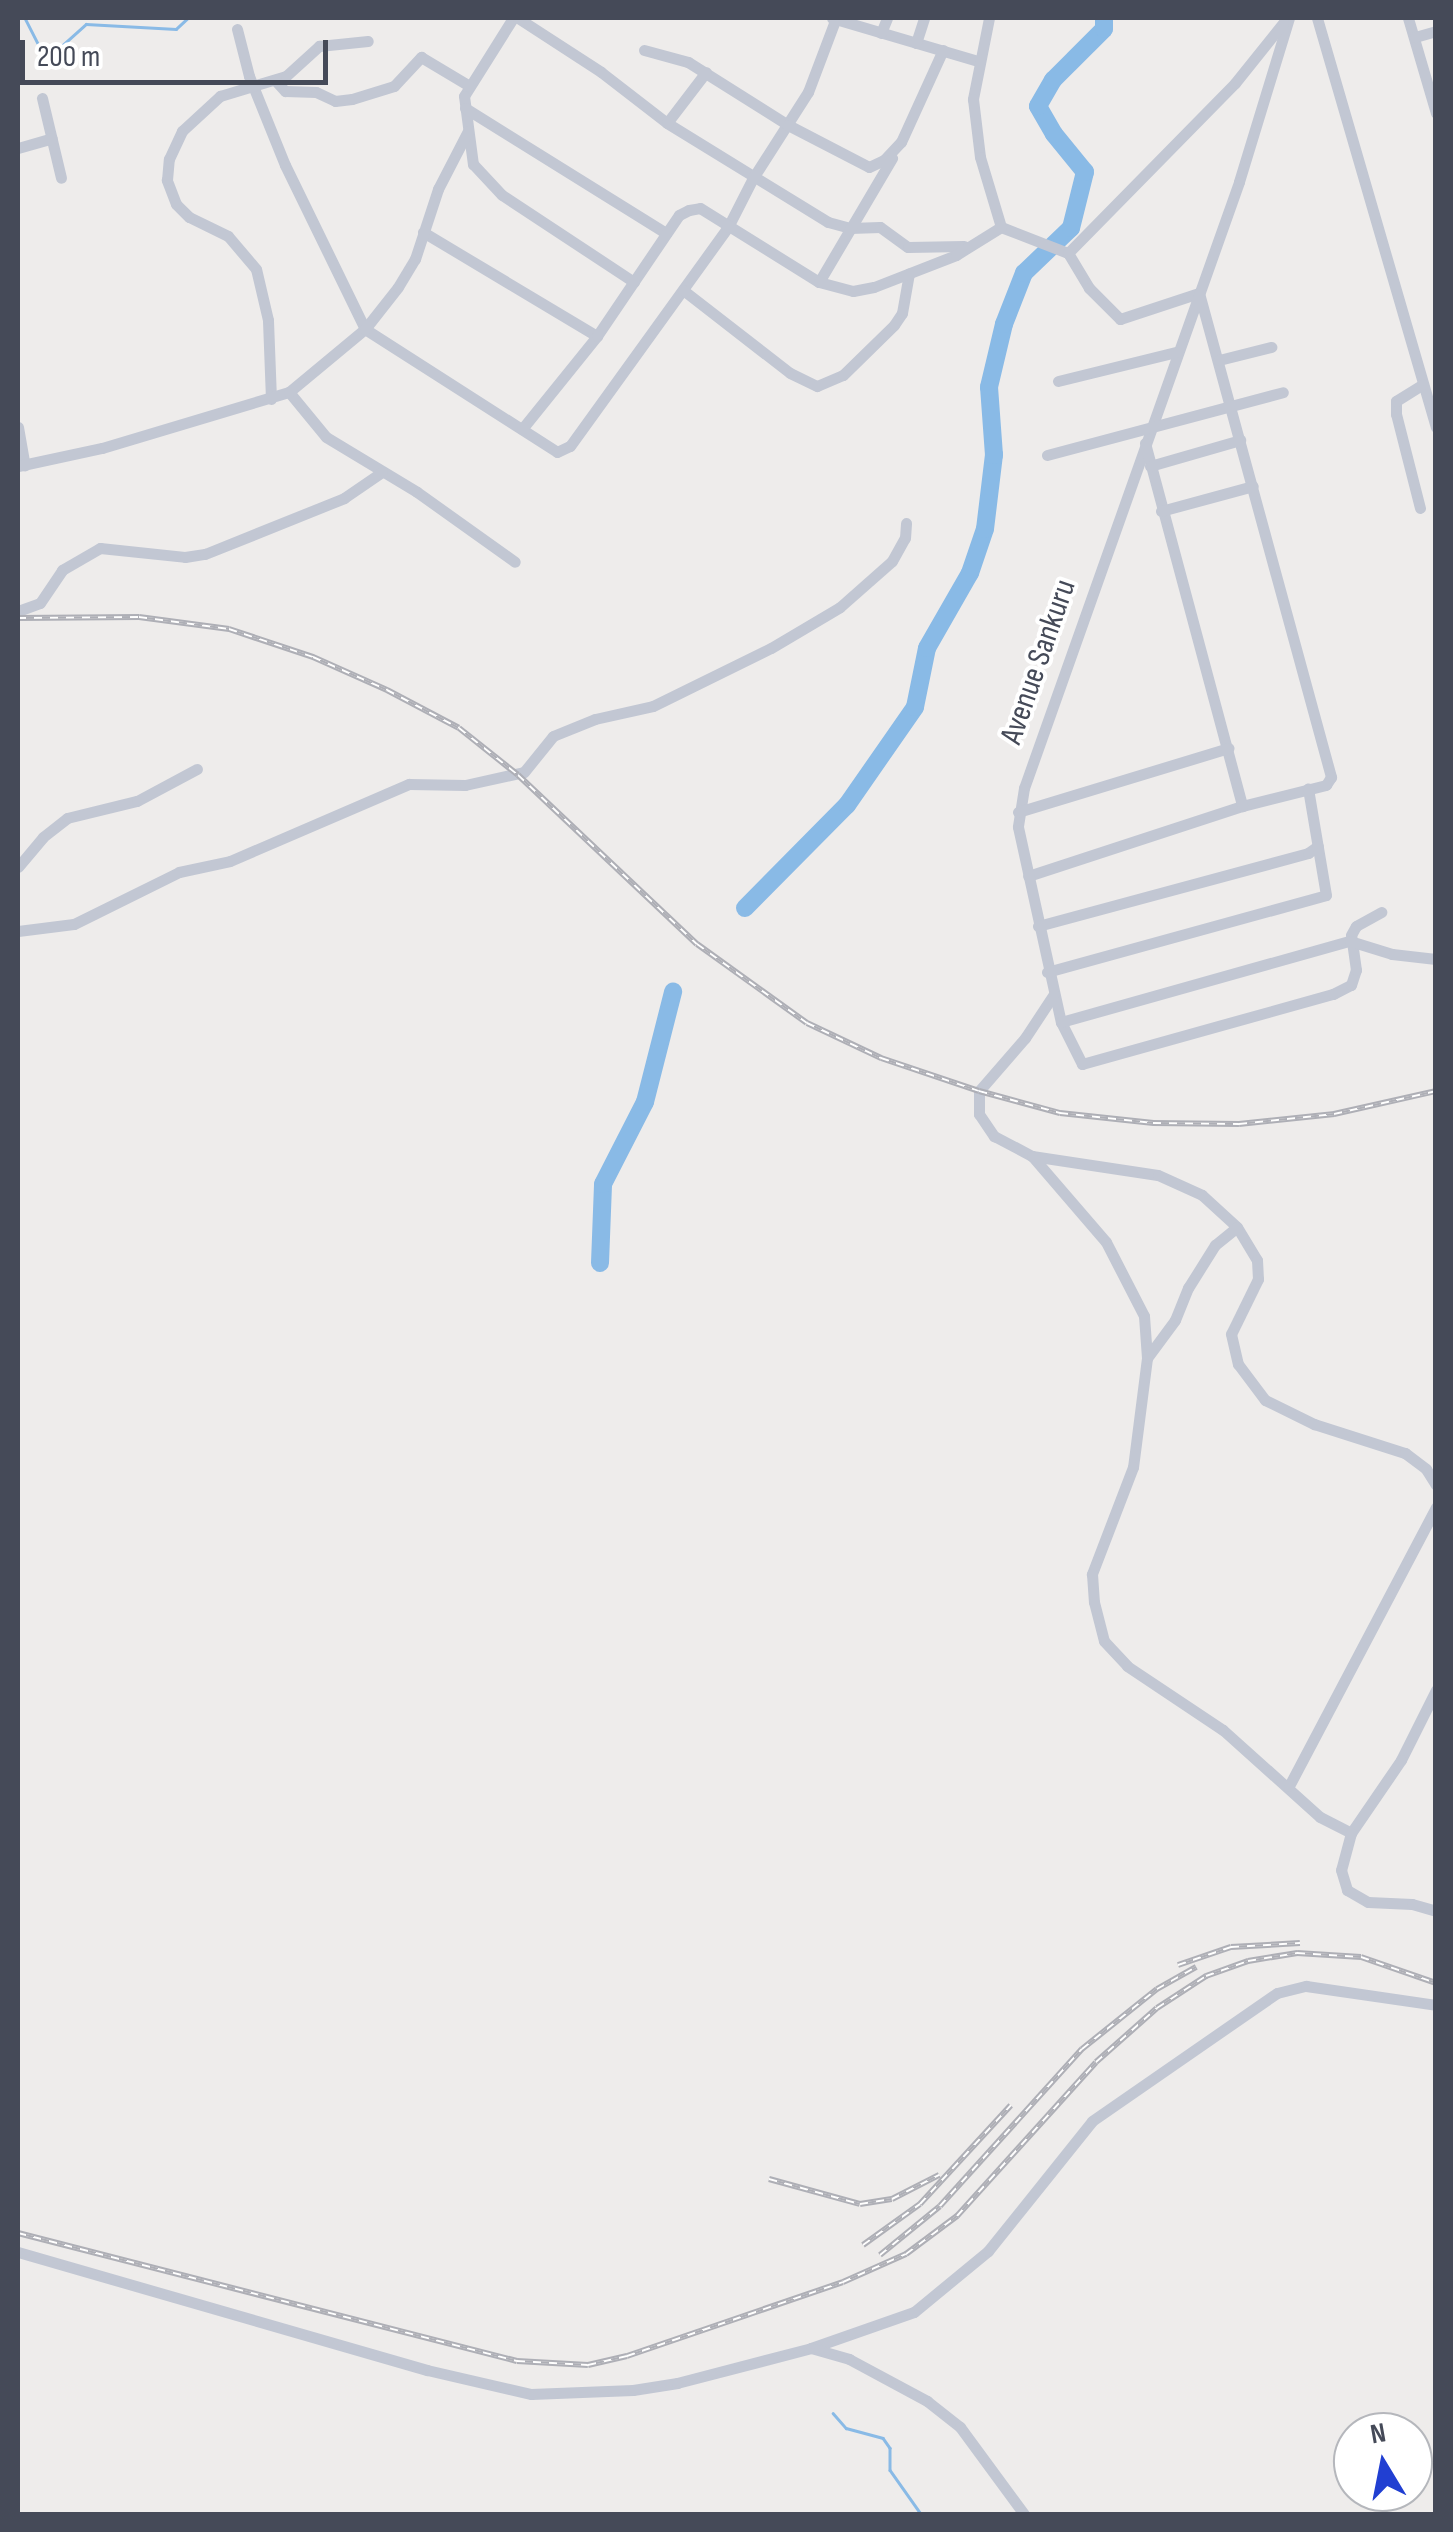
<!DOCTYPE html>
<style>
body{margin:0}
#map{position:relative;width:1453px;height:2532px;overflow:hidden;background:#eeeceb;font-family:"Sofia Sans Condensed",sans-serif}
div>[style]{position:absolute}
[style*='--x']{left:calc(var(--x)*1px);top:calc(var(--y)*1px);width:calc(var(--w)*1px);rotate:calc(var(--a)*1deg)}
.stream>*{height:2.5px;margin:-1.25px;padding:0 1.25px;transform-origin:1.25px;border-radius:1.25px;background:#89bae6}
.river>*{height:18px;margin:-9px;padding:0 9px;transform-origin:9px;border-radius:9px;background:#89bae6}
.minor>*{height:11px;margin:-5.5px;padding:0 5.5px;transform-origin:5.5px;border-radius:5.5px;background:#c2c7d3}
.rail>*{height:6px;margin-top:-3px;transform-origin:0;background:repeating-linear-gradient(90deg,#fff 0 8px,#aeafb6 0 16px);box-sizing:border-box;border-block:2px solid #aeafb6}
span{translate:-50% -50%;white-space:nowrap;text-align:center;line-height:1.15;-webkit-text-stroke:8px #fff;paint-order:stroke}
.street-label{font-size:32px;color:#454a58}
.frame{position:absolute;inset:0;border:20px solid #454a58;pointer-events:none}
.north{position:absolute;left:1333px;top:2412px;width:100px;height:100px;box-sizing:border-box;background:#fff;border:2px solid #b5b7bc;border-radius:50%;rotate:350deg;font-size:28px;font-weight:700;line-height:40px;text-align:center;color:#454a58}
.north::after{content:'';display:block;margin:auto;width:35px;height:45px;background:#213fd2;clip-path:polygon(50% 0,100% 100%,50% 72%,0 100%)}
.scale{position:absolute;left:20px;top:40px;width:308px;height:45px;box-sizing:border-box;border:5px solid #454a58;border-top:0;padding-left:12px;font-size:30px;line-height:35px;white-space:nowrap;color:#454a58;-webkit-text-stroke:8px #fff;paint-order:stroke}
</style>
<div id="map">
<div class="stream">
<div style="--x:25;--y:18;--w:36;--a:63"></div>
<div style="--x:41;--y:50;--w:15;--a:4"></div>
<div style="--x:56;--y:51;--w:40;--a:-42"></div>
<div style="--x:86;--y:24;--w:90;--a:3.2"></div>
<div style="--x:176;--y:29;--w:16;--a:-43"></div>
<div style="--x:833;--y:2413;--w:20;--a:49"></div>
<div style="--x:846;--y:2428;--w:38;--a:15"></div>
<div style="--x:883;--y:2438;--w:12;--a:55"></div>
<div style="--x:890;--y:2448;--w:22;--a:90"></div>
<div style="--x:890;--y:2470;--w:54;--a:54.8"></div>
</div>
<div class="river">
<div style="--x:745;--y:908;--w:145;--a:-45.3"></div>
<div style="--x:847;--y:805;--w:119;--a:-55.2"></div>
<div style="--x:915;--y:707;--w:60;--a:-78.5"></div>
<div style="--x:927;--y:648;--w:86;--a:-60.2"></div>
<div style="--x:970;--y:573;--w:46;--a:-71.2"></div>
<div style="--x:985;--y:529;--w:75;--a:-83.1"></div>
<div style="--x:994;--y:455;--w:68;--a:-94.2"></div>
<div style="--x:989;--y:387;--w:65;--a:-76.6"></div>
<div style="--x:1004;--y:324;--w:55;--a:-68.6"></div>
<div style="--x:1024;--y:273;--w:65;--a:-43.8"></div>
<div style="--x:1071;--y:228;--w:58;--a:-76"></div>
<div style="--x:1085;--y:172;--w:49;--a:-129.2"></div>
<div style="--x:1054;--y:134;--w:32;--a:-120"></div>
<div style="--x:1038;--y:106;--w:30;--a:-60"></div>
<div style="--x:1053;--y:80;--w:72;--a:-45"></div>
<div style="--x:1104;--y:29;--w:11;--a:-90"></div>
<div style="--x:600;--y:1263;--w:79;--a:-87.8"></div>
<div style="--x:603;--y:1184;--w:92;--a:-62.9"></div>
<div style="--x:645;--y:1102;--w:114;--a:-75.7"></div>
</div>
<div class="minor">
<div style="--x:513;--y:18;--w:92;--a:122.1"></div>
<div style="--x:464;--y:96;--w:69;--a:82.5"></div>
<div style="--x:473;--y:164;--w:42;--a:46.9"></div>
<div style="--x:502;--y:195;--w:158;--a:33.4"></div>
<div style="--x:518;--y:18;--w:99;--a:33"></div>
<div style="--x:601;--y:72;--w:83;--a:37.7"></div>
<div style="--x:667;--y:123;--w:189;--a:31.6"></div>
<div style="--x:828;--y:222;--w:23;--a:15"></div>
<div style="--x:850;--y:228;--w:30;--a:-2"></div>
<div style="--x:880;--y:227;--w:34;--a:36"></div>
<div style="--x:908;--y:247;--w:56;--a:-1"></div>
<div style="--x:832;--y:18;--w:152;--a:16.4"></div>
<div style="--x:989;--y:18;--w:83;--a:101.2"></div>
<div style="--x:973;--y:99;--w:58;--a:83.1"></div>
<div style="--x:980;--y:157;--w:73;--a:73.3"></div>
<div style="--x:1001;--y:227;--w:72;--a:21.2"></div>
<div style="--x:1068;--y:253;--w:41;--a:59"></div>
<div style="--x:1089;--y:288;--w:44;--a:45"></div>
<div style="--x:1120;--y:319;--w:83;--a:-18.2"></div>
<div style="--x:1199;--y:293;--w:502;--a:74.74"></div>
<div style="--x:1331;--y:777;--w:9;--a:122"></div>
<div style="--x:1326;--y:785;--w:87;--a:166"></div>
<div style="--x:1242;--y:806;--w:225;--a:161.9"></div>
<div style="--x:1289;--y:18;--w:171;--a:107"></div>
<div style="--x:1239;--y:182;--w:643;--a:109.53"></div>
<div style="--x:1024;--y:788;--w:39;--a:99"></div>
<div style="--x:1018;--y:827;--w:200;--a:77.6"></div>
<div style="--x:1061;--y:1022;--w:47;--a:63.4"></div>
<div style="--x:1082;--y:1064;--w:261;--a:-15.6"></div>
<div style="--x:1333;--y:994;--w:20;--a:-27"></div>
<div style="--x:1351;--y:985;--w:16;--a:-72"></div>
<div style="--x:1356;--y:970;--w:35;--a:-98"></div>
<div style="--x:1351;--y:935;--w:10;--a:-61"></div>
<div style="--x:1356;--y:926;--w:29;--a:-29"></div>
<div style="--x:1317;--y:18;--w:426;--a:73.8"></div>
<div style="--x:1408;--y:18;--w:99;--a:73.6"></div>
<div style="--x:237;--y:29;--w:49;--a:75.7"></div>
<div style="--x:249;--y:76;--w:96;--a:68"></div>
<div style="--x:285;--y:165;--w:182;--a:64"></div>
<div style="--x:365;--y:329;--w:228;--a:32.6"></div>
<div style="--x:557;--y:452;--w:14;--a:-25"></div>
<div style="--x:570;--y:446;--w:270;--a:-54.2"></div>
<div style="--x:728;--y:227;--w:55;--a:-63"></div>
<div style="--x:753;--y:178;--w:102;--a:-57.4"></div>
<div style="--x:808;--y:92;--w:79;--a:-69.3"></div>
<div style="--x:881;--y:33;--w:16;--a:-68"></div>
<div style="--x:1415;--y:37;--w:22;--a:-16"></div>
<div style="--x:916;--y:43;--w:26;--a:-72"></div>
<div style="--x:644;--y:50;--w:46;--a:15.3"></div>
<div style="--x:688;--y:62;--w:118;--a:32.2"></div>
<div style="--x:788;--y:125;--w:91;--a:27.4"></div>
<div style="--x:869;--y:167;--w:17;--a:-25"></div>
<div style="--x:884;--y:160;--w:25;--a:-47"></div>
<div style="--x:901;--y:142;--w:101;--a:-65.5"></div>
<div style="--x:275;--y:80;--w:15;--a:48"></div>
<div style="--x:285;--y:91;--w:31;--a:2"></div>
<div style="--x:316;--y:92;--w:21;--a:25"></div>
<div style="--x:335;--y:101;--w:17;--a:-7"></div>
<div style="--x:352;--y:99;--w:44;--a:-17.2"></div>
<div style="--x:394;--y:86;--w:40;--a:-47"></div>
<div style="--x:421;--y:57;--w:55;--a:30.8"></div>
<div style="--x:42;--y:98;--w:82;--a:76.6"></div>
<div style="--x:465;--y:108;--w:237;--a:31.9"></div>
<div style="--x:667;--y:123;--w:64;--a:-52.6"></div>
<div style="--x:18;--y:148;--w:35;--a:-16"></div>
<div style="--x:423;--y:232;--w:203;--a:30.9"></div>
<div style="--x:1068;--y:253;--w:238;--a:-45.5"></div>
<div style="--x:1235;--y:83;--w:77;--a:-51.3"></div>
<div style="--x:819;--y:282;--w:144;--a:-59.5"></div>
<div style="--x:683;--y:290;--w:135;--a:37.8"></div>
<div style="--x:790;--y:373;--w:30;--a:26"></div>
<div style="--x:817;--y:386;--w:28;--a:-23"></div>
<div style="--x:843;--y:375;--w:71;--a:-44.4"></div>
<div style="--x:894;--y:325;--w:14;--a:-56"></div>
<div style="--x:902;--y:313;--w:40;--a:-80"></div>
<div style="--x:1219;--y:360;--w:54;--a:-14"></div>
<div style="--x:1058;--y:381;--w:122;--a:-13.8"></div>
<div style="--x:289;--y:392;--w:58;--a:50.6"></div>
<div style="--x:326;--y:437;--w:106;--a:31.1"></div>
<div style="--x:417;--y:492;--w:120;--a:35.5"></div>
<div style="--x:271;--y:399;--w:79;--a:-92.2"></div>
<div style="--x:268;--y:320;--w:52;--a:-103.2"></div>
<div style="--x:256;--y:269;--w:43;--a:-130.3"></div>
<div style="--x:228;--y:236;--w:43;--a:-154"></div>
<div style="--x:189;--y:217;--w:18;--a:-135"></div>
<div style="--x:176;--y:204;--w:26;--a:-111"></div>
<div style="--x:167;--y:180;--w:21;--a:-85"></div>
<div style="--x:169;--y:159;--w:31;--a:-65"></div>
<div style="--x:182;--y:131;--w:52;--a:-42.6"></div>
<div style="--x:220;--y:96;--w:69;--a:-16.9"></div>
<div style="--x:286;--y:76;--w:45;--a:-42.3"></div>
<div style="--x:319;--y:46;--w:49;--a:-5.8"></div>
<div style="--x:18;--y:427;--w:39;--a:80"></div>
<div style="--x:522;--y:429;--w:119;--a:-51.1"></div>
<div style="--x:597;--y:336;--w:146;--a:-55.9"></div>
<div style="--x:679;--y:215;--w:11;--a:-27"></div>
<div style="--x:689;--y:210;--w:11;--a:-10"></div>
<div style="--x:700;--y:208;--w:140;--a:31.9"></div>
<div style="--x:819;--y:282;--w:35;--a:15"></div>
<div style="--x:853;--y:291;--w:21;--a:-11"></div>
<div style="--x:874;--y:287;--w:88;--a:-21.3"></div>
<div style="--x:956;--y:255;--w:53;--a:-31.9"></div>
<div style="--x:1145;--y:443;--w:376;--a:75"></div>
<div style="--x:1047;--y:455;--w:244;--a:-14.9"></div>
<div style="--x:18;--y:466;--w:86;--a:-12.1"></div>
<div style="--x:102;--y:448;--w:195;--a:-16.7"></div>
<div style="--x:289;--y:392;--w:99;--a:-39.7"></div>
<div style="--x:365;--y:329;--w:53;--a:-51.8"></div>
<div style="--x:398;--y:287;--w:33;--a:-59"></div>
<div style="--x:415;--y:259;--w:74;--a:-71.8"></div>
<div style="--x:438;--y:189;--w:65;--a:-62.7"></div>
<div style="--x:1150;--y:466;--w:94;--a:-16.1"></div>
<div style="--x:1420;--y:508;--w:97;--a:-104.3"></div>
<div style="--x:1396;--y:414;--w:13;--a:-90"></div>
<div style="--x:1396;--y:401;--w:31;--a:-32"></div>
<div style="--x:1161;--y:511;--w:95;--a:-15.2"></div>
<div style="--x:18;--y:611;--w:23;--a:-20"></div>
<div style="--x:40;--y:603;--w:40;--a:-56"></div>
<div style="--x:62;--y:570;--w:44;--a:-30.1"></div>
<div style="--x:100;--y:548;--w:85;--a:6"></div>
<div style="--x:185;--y:557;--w:20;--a:-9"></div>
<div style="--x:205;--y:554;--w:150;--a:-21.9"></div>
<div style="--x:344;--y:498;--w:46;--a:-34.4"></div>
<div style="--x:1018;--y:812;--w:220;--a:-16.9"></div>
<div style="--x:18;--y:867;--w:39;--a:-50"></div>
<div style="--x:43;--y:837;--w:31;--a:-38"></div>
<div style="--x:67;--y:818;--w:72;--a:-13.7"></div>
<div style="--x:137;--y:801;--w:68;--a:-28.1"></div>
<div style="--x:1038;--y:926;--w:280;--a:-15.1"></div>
<div style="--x:1308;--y:853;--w:12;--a:-35"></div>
<div style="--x:18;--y:931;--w:56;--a:-7.1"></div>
<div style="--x:74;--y:924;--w:117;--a:-26.3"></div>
<div style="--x:179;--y:872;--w:52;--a:-12.2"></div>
<div style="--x:230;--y:861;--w:195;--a:-23.3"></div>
<div style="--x:409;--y:784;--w:56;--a:1"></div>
<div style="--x:465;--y:785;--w:60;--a:-12.4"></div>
<div style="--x:524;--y:772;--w:46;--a:-51.1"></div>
<div style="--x:553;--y:736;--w:45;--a:-22"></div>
<div style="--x:595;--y:719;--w:59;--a:-12.6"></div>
<div style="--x:653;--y:706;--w:131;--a:-26.2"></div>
<div style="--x:771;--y:648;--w:80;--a:-30.7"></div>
<div style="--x:840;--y:607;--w:69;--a:-41.5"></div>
<div style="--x:892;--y:561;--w:26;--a:-61"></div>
<div style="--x:905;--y:538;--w:15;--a:-86"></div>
<div style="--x:1047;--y:972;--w:289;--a:-15.4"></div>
<div style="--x:1326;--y:895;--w:108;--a:-99.6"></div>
<div style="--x:1054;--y:994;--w:53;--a:123.4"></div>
<div style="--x:1025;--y:1038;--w:70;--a:131"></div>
<div style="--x:979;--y:1091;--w:23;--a:90"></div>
<div style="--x:979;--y:1114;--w:27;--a:56"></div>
<div style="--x:994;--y:1136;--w:43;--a:27.8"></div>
<div style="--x:1032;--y:1156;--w:127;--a:8.6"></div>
<div style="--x:1158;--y:1175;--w:48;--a:24.4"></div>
<div style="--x:1202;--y:1195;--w:47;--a:42.4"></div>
<div style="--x:1237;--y:1227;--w:39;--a:59"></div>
<div style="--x:1257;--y:1260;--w:19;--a:87"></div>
<div style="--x:1258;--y:1279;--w:61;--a:116.1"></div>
<div style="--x:1231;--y:1334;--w:31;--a:77"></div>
<div style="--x:1238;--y:1364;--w:45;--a:53.1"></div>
<div style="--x:1265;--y:1400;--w:55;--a:26.1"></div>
<div style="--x:1314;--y:1424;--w:96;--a:17.7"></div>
<div style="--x:1405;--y:1453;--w:26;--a:37"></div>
<div style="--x:1426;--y:1469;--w:19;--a:58"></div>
<div style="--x:1061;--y:1022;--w:300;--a:-15.7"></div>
<div style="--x:1350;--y:941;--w:44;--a:17.2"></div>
<div style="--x:1392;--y:954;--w:44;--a:6.5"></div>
<div style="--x:1032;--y:1156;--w:113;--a:49.3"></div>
<div style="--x:1106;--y:1242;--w:83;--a:62.8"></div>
<div style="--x:1144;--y:1316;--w:42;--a:85.9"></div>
<div style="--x:1147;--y:1358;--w:110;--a:97.3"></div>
<div style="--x:1133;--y:1467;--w:115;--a:111"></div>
<div style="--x:1092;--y:1574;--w:28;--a:86"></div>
<div style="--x:1094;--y:1602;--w:40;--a:75.6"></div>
<div style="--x:1104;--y:1641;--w:34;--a:47"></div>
<div style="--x:1127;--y:1666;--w:115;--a:33.7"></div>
<div style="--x:1223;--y:1730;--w:130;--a:41.9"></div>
<div style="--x:1320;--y:1817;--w:35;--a:27"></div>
<div style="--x:1147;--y:1358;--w:47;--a:-53.6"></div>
<div style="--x:1175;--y:1320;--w:35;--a:-68"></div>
<div style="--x:1188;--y:1288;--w:51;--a:-57.9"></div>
<div style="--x:1215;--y:1245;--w:28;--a:-39"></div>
<div style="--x:1436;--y:1690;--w:78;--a:116.6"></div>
<div style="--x:1401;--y:1760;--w:88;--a:124.4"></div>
<div style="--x:1351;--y:1833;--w:38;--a:105"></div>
<div style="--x:1341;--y:1870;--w:21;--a:73"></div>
<div style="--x:1347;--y:1890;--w:24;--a:30"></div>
<div style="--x:1368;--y:1902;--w:44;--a:2.6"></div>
<div style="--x:1412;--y:1904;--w:25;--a:16"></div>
<div style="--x:1289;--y:1786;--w:315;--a:-62.2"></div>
<div style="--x:18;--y:2252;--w:426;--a:16.1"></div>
<div style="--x:427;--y:2370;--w:107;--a:13"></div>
<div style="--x:531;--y:2394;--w:102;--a:-2.2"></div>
<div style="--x:633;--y:2390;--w:45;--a:-9"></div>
<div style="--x:677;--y:2383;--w:138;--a:-14.6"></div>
<div style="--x:811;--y:2348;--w:109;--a:-19.3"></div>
<div style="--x:914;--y:2312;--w:96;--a:-39.5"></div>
<div style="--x:988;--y:2251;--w:166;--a:-51.3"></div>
<div style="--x:1092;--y:2121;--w:225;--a:-34.7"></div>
<div style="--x:1277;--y:1993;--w:30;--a:-14"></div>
<div style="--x:1306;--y:1986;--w:131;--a:8.3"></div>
<div style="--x:811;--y:2348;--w:40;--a:16"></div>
<div style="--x:849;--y:2359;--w:89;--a:28.3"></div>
<div style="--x:927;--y:2401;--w:42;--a:38.2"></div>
<div style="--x:960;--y:2427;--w:108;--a:53.7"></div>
</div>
<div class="rail">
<div style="--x:18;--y:618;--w:121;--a:-0.5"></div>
<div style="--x:139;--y:617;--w:91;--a:7.6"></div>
<div style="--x:229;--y:629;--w:89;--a:18.4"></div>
<div style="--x:313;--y:657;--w:81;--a:24"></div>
<div style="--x:387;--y:690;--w:81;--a:27.8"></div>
<div style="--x:459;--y:728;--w:75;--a:38.5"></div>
<div style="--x:518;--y:775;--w:246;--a:43.4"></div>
<div style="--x:697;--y:944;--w:135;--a:35.7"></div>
<div style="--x:807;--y:1023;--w:82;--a:25.3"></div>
<div style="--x:881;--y:1058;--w:103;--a:18.6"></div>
<div style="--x:979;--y:1091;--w:84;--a:15.2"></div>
<div style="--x:1060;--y:1113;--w:94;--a:6.1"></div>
<div style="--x:1153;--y:1123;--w:86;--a:0.7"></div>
<div style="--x:1239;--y:1124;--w:96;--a:-6"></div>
<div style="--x:1334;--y:1114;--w:105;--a:-12.7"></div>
<div style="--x:1178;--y:1965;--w:56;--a:-18.8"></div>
<div style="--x:1231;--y:1947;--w:69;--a:-3.3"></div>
<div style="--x:769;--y:2179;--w:94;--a:15.4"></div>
<div style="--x:860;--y:2204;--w:32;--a:-9"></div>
<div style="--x:892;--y:2199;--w:53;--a:-27.1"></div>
<div style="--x:18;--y:2233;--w:515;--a:14.39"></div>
<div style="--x:517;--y:2361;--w:71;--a:3.2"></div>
<div style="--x:588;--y:2365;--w:40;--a:-13"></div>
<div style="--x:627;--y:2356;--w:228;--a:-18.9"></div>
<div style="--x:843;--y:2282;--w:69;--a:-24"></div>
<div style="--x:906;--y:2254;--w:64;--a:-36.7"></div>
<div style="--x:957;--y:2216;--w:207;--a:-47.9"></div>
<div style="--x:1096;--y:2062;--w:81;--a:-41.5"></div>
<div style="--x:1157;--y:2008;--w:59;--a:-33.1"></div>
<div style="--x:1206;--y:1976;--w:45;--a:-19.7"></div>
<div style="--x:1248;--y:1961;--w:50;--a:-9.3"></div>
<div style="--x:1297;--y:1953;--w:64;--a:3.6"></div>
<div style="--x:1361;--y:1957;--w:79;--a:19.1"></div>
<div style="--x:863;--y:2245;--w:70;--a:-35.7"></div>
<div style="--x:920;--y:2204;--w:134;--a:-47.4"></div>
<div style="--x:880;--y:2255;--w:77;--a:-39.2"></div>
<div style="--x:940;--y:2206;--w:212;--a:-47.9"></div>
<div style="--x:1082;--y:2049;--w:96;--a:-38.7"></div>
<div style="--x:1157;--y:1989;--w:45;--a:-29.4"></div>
</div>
<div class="street-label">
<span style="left:1039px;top:662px;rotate:-71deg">Avenue Sankuru</span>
</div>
<div class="frame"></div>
<div class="north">N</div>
<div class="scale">200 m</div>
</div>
